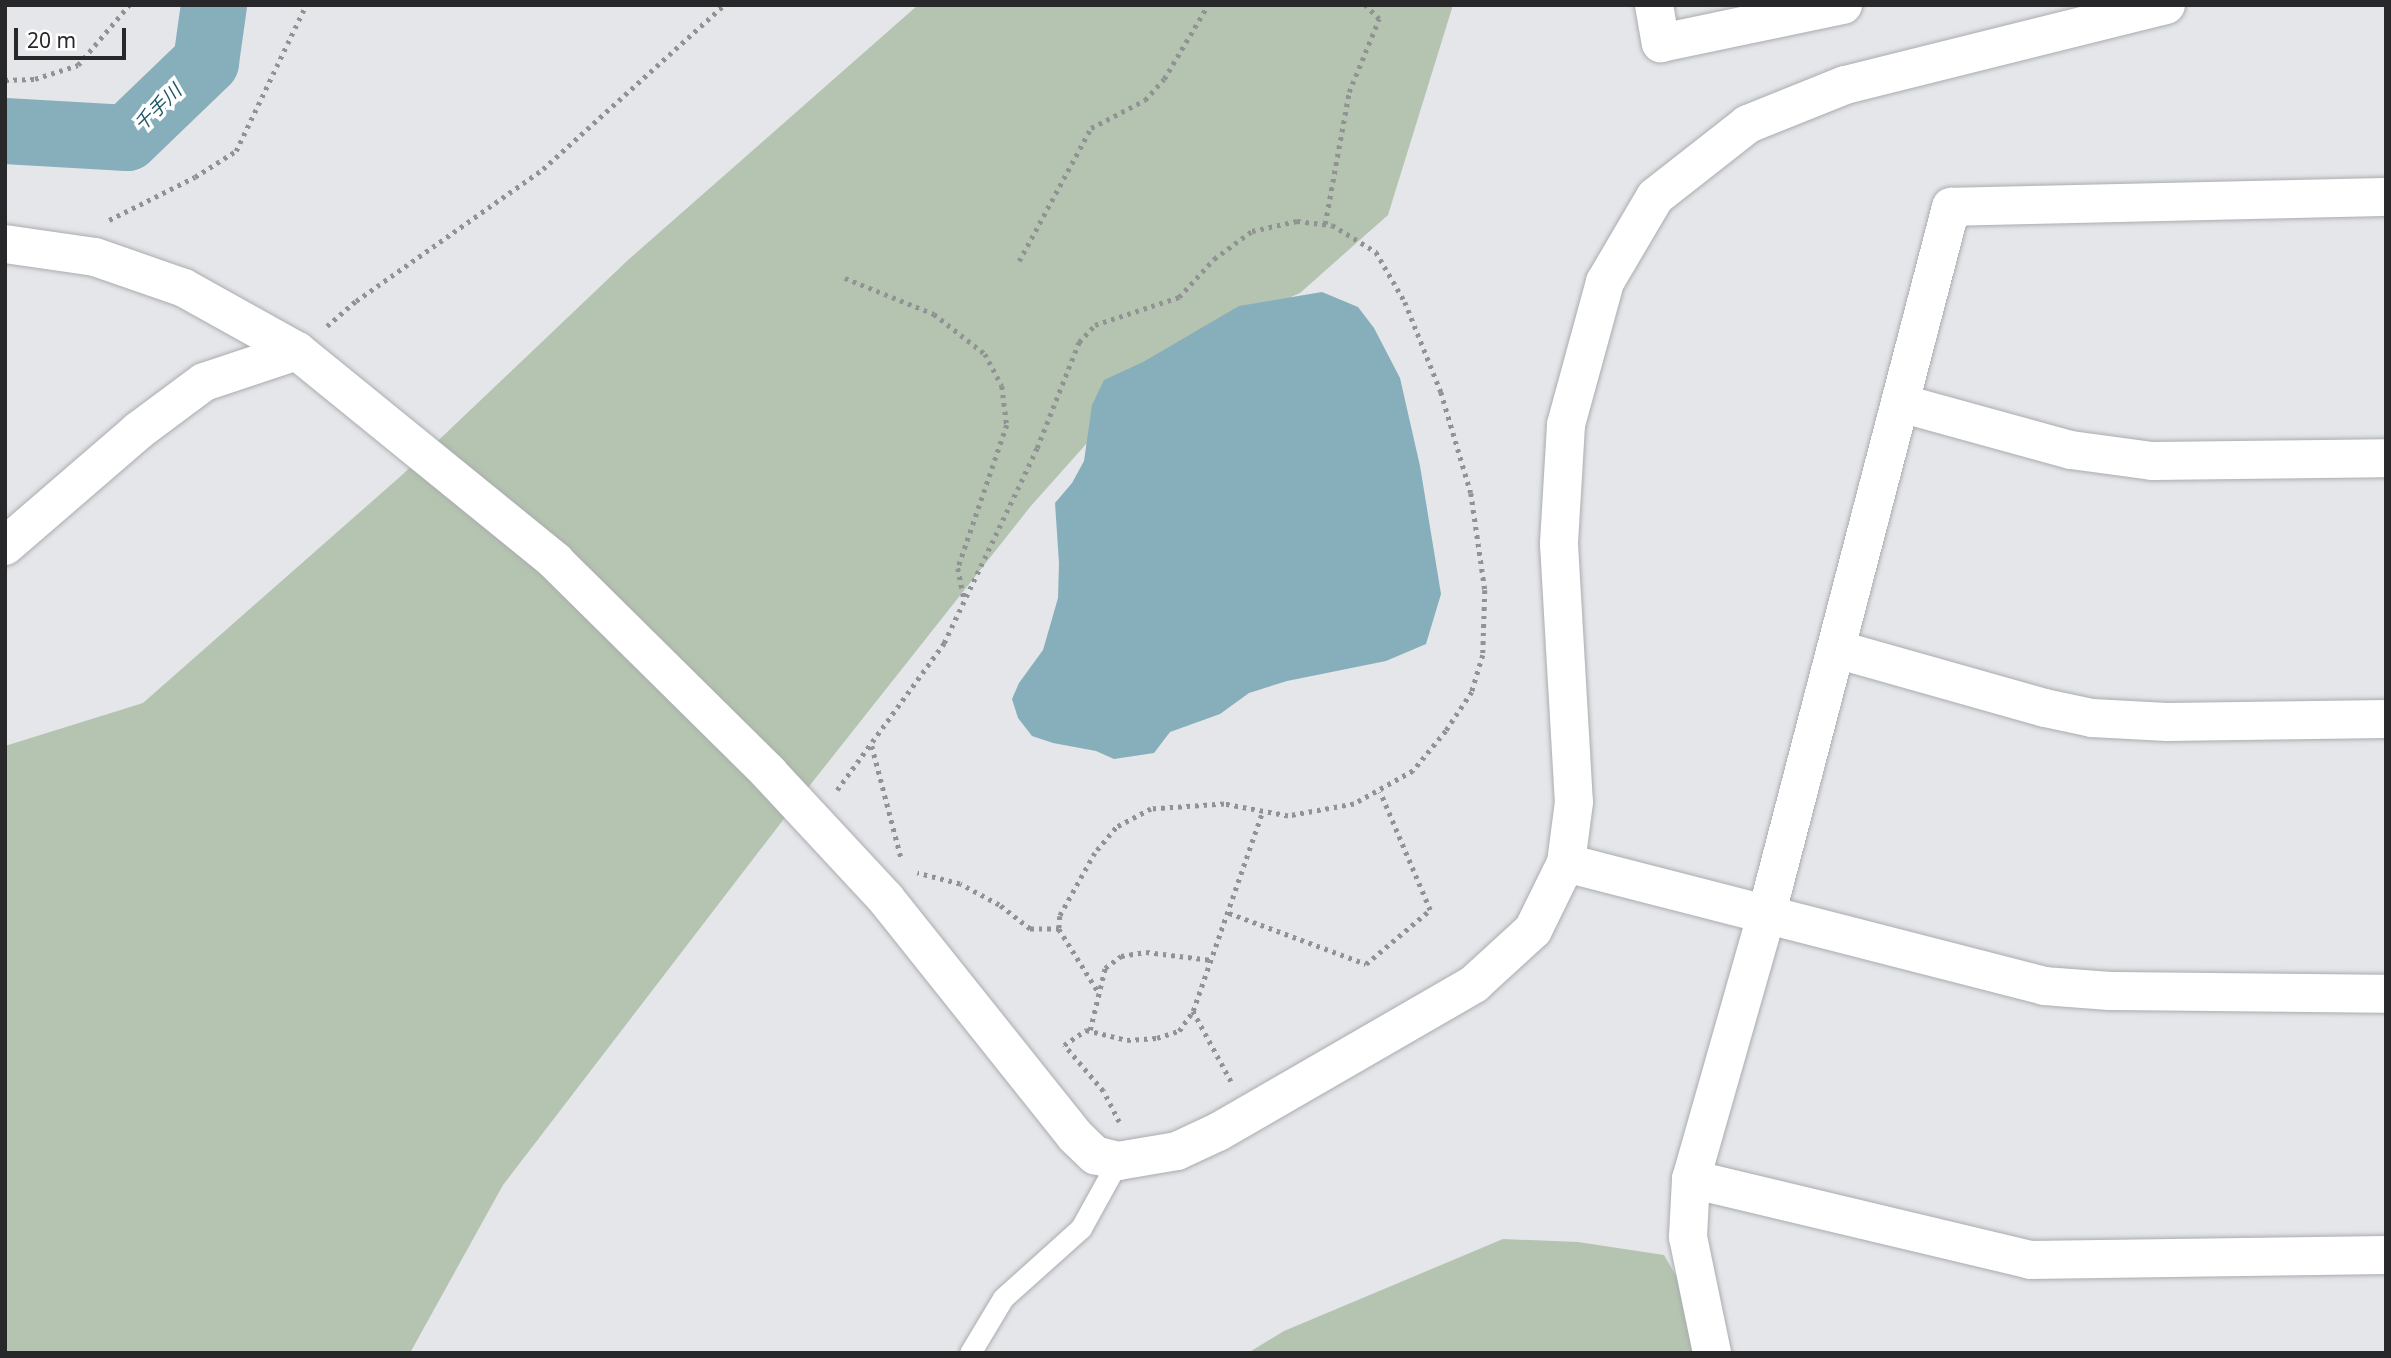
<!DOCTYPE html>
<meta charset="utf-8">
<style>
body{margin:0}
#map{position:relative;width:2391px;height:1358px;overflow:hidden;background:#e4e6e9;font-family:"Noto Sans","Noto Sans JP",sans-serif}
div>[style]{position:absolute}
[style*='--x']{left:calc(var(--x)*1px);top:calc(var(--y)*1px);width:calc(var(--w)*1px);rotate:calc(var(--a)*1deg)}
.green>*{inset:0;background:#b5c4b0}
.water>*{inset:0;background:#86afbb}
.river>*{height:66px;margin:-33px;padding:0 33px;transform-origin:33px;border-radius:33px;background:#86afbb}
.path>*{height:4.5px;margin-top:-2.25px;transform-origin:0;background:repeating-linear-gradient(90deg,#909294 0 3.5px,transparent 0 8.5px)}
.roads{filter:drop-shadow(0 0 2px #aaacaf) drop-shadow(0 0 2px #aaacaf)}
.lane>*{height:21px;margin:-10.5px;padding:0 10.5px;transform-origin:10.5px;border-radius:10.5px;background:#fff}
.street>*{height:38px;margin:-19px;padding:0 19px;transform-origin:19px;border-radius:19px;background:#fff}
.secondary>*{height:38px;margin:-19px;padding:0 19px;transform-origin:19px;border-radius:19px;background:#fff}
span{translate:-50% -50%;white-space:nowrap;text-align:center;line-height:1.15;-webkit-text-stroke:7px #fff;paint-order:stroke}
.water-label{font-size:19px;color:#1f5765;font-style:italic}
.frame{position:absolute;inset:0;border:7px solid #28282a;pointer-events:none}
.scale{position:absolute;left:14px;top:28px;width:112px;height:32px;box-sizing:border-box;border:4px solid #28282a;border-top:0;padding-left:9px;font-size:21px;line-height:24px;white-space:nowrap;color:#28282a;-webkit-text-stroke:5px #fff;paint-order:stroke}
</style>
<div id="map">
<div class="green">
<div style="clip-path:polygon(918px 5px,1453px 5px,1388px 215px,1300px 293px,1170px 350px,1030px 507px,803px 794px,503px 1185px,410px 1353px,5px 1353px,5px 746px,143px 703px,402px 475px,628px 260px)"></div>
<div style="clip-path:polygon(1503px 1239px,1578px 1242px,1664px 1255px,1721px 1353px,1248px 1353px,1284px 1331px)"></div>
</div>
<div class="water">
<div style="clip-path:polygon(1322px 292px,1358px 307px,1374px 328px,1400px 378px,1420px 466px,1441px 594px,1426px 644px,1386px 661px,1287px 681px,1249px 693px,1220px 714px,1170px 732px,1154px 753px,1114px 759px,1096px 751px,1053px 743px,1032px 736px,1018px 718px,1012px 699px,1019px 683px,1043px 650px,1058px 598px,1059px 563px,1055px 503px,1072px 483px,1084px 461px,1092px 405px,1104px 380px,1143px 362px,1239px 306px)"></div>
</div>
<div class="river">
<div style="--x:5;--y:131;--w:122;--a:3.3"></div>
<div style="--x:127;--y:138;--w:110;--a:-43.9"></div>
<div style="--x:206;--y:62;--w:58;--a:-82"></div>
</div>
<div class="path">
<div style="--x:5;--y:80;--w:30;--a:-2"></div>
<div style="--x:35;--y:79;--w:45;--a:-18"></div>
<div style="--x:78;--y:65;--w:79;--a:-49.6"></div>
<div style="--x:109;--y:220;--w:96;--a:-26.6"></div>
<div style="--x:195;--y:177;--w:49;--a:-32.4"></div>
<div style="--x:236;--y:151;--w:162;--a:-64.4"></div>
<div style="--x:1325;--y:224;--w:134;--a:-79.7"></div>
<div style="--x:1349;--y:92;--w:79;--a:-67.7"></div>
<div style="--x:1379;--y:19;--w:20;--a:-135"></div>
<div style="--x:1019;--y:261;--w:151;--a:-61.6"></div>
<div style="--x:1091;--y:128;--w:61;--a:-27.4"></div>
<div style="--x:1145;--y:100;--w:28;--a:-48"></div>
<div style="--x:1164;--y:79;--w:86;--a:-59.3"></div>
<div style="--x:845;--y:278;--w:96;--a:22"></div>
<div style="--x:934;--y:314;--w:65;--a:38.1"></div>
<div style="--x:985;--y:354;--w:36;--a:62"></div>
<div style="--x:1002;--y:386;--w:39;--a:83"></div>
<div style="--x:1007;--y:425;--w:151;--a:108.9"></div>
<div style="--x:958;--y:568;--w:33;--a:79"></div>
<div style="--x:327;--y:326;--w:38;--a:-41"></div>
<div style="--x:356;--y:301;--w:229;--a:-35.2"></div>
<div style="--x:543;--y:169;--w:244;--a:-42.2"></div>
<div style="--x:872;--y:746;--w:115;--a:75.4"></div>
<div style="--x:837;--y:790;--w:182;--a:-53.9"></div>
<div style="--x:944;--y:643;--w:216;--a:-64.5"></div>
<div style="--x:1037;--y:448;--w:114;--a:-68.4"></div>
<div style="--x:1079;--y:342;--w:23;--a:-47"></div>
<div style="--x:1095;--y:325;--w:89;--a:-18.4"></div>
<div style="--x:1179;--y:297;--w:52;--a:-47.4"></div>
<div style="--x:1214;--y:259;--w:47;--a:-36.4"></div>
<div style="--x:1252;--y:231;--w:46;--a:-12.5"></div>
<div style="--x:1297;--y:221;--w:35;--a:7"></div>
<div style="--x:1332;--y:225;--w:52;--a:31.5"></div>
<div style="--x:1376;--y:252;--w:58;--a:59.9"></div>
<div style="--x:1405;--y:302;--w:97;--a:68.2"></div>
<div style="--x:1441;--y:392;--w:105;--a:73.5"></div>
<div style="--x:1471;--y:493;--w:98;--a:81.8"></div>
<div style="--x:1485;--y:590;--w:65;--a:91.8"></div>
<div style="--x:1483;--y:655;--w:39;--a:107"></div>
<div style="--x:1472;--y:692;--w:47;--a:123.7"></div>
<div style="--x:1446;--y:731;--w:52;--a:129.5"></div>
<div style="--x:1413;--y:771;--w:68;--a:150.8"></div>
<div style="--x:1354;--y:804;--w:67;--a:169.7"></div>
<div style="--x:1288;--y:816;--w:65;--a:-169.4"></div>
<div style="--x:1224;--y:804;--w:73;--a:176.1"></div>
<div style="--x:1151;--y:809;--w:40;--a:152"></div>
<div style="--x:1116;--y:828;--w:33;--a:130"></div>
<div style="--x:1095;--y:853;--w:72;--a:119.1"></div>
<div style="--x:1060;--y:916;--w:13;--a:94"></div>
<div style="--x:1059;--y:929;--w:29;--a:180"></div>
<div style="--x:1030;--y:929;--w:39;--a:-142"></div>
<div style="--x:999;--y:905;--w:44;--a:-151.7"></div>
<div style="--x:960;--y:884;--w:44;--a:-165.7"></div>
<div style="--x:1229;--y:913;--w:146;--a:20.4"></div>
<div style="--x:1366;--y:964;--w:84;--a:-40.2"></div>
<div style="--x:1430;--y:910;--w:128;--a:-113"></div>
<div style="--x:1059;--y:929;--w:75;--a:58"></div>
<div style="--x:1193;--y:1011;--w:80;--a:61.5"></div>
<div style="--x:1090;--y:1030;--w:64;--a:-76.4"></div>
<div style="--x:1105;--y:968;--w:20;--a:-37"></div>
<div style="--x:1121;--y:956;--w:25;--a:-9"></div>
<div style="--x:1146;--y:952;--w:66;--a:6.9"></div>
<div style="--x:1119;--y:1122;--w:35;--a:-117"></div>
<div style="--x:1103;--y:1091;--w:60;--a:-130.3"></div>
<div style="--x:1064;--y:1045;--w:27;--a:-34"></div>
<div style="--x:1086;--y:1030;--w:42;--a:13.7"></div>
<div style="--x:1127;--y:1040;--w:30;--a:-4"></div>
<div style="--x:1157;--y:1038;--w:23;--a:-18"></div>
<div style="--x:1179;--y:1031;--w:24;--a:-55"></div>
<div style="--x:1193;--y:1011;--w:210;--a:-70.8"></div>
</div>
<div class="roads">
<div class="lane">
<div style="--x:970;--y:1353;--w:64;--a:-59"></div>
<div style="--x:1003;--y:1298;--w:105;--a:-41.9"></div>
<div style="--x:1081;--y:1228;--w:77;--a:-61.1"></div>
</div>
<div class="street">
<div style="--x:1654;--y:5;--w:39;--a:80"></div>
<div style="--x:1661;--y:43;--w:186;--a:-11.8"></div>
<div style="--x:2386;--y:197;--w:435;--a:178.7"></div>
<div style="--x:1951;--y:207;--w:733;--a:104.62"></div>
<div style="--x:1766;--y:916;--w:273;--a:105.9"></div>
<div style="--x:1691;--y:1179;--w:349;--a:13.4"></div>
<div style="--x:2030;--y:1260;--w:356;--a:-0.8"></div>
<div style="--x:5;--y:244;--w:91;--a:8.2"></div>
<div style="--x:95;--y:257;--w:94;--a:19.2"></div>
<div style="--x:184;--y:288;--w:129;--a:29.1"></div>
<div style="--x:297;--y:351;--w:333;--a:39.1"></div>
<div style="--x:555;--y:561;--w:301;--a:44.7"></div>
<div style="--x:769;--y:773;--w:172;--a:47.1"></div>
<div style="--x:886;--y:899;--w:303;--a:51.4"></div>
<div style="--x:1075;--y:1136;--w:28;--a:44"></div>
<div style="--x:1095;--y:1155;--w:24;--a:15"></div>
<div style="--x:1118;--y:1161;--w:60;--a:-9.6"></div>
<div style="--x:1177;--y:1151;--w:45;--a:-24.9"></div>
<div style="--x:1218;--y:1132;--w:296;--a:-30"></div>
<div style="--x:1474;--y:984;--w:80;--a:-42.5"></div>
<div style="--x:1533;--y:930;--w:75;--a:-63.8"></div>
<div style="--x:1900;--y:403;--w:177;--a:15.4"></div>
<div style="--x:2071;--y:450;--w:82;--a:7.7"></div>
<div style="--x:2152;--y:461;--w:234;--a:-0.7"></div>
<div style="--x:5;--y:546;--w:176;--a:-40.8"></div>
<div style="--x:138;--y:431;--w:82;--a:-36.6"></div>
<div style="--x:204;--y:382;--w:98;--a:-18.4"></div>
<div style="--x:1836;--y:649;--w:217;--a:15.8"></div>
<div style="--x:2045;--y:708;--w:48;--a:12"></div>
<div style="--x:2092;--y:718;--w:75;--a:3.1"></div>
<div style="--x:2167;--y:722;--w:219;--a:-0.8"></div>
<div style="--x:1691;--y:1179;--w:58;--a:93"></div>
<div style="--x:1688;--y:1237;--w:118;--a:78.3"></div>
</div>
<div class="secondary">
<div style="--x:2166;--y:5;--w:331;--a:166"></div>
<div style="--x:1845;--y:85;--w:105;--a:158.1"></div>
<div style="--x:1748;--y:124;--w:118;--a:141.9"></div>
<div style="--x:1655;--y:197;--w:99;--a:120.5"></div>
<div style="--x:1605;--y:282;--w:148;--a:105.3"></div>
<div style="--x:1566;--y:425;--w:119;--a:93.4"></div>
<div style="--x:1559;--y:544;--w:258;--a:86.7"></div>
<div style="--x:1574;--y:802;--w:62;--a:97.5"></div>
<div style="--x:1566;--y:863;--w:494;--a:14.4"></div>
<div style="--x:2044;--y:986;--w:66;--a:4.3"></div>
<div style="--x:2110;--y:991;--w:276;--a:0.6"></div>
</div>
</div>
<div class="water-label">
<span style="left:158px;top:108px;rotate:-44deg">千手川</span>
</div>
<div class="frame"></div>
<div class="scale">20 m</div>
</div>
